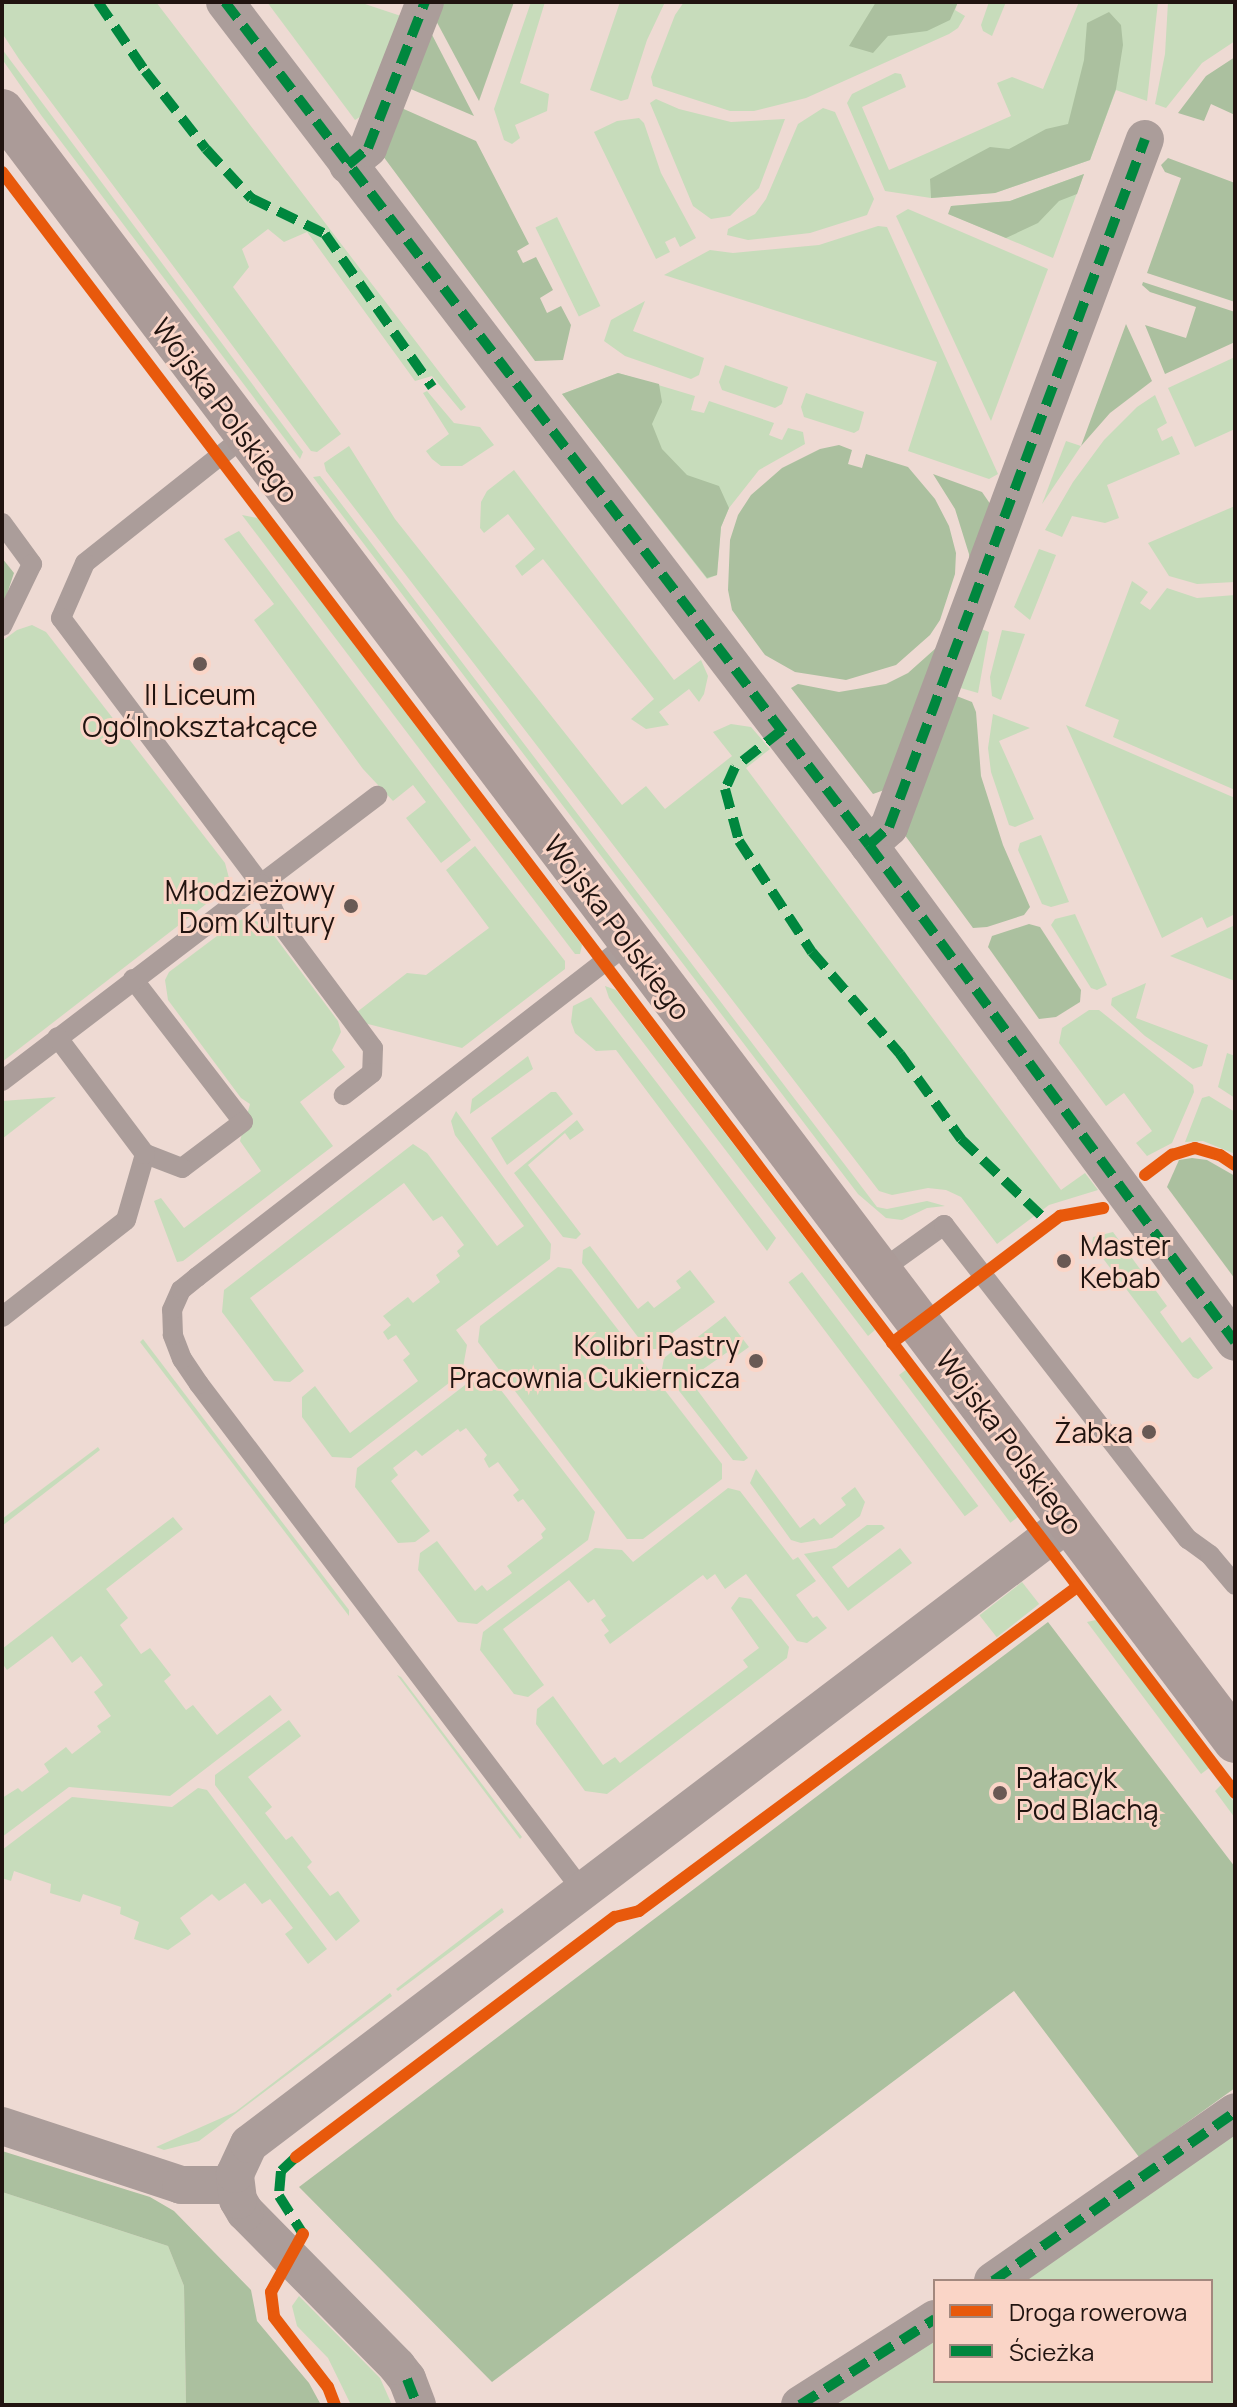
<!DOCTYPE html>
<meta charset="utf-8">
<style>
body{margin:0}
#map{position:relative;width:1237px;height:2407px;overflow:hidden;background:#eedad3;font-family:Manrope,sans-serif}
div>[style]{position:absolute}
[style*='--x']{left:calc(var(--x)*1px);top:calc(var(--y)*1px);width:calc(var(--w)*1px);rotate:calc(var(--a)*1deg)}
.green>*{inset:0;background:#c7dcbb;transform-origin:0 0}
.forest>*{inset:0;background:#abc09f}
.service>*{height:20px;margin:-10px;padding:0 10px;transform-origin:10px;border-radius:10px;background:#ab9d9a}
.minor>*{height:38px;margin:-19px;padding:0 19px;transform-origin:19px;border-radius:19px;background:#ab9d9a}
.secondary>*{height:44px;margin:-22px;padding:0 22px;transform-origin:22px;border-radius:22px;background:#ab9b98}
.quiet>*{height:10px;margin-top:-5px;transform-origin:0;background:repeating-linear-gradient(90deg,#00873e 0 20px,transparent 0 30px)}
.cycleway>*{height:12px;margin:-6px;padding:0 6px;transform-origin:6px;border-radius:6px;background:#e8590c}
.dots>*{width:22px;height:22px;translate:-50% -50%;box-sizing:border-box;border:4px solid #fad5c7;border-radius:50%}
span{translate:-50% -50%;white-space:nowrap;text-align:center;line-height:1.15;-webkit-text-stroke:6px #fad5c7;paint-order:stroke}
.street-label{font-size:28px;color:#211410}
.poi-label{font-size:28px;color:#211410}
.right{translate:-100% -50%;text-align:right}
.left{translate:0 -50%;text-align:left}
.frame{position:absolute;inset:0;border:4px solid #211410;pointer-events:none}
.legend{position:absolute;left:933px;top:2279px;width:280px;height:104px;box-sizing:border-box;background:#fad5c7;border:2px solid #a3887e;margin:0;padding:10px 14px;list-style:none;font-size:24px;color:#211410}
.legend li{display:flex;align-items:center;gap:16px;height:40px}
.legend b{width:40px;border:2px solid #a3887e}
</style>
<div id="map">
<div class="green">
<div style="clip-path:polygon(2px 2px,156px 2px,466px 407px,461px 411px,432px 376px,415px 381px,307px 232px,284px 242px,268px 229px,242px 249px,249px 267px,233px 287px,341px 434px,317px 452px,311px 451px,19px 59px,2px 33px)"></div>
<div style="clip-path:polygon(267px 2px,359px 2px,404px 17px,363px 115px,355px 120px)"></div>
<div style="clip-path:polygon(531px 2px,545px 2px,520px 83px,549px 94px,547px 111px,515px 125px,520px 138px,512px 144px,504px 140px,494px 109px)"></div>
<div style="clip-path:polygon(620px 2px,665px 2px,647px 40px,628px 99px,621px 101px,590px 90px)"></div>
<div style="clip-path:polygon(684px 2px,958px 2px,955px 10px,965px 16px,958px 28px,949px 34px,806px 98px,754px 111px,730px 111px,653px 86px,651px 77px,675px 15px)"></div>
<div style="clip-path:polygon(989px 2px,1006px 2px,992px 36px,983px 31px,981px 25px)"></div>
<div style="clip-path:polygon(1079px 2px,1158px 2px,1147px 101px,1116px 90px,1090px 160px,995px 193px,931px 198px,885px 191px,847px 103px,852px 94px,895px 73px,901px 74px,906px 87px,862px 107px,889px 170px,1011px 116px,997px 83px,1012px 77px,1043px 89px)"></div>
<div style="clip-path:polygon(1168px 2px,1235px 2px,1235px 41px,1202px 63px,1166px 108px,1155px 104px,1165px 54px)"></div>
<div style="clip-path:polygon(2px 49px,303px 452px,300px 459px,41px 115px,2px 59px)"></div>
<div style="clip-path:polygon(656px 99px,679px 109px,731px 122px,785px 119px,759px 188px,730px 216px,711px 219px,693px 206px,650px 103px)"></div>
<div style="clip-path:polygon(823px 108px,835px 112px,874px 199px,867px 215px,810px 233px,748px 240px,727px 235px,728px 229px,755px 214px,766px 199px,798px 124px)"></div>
<div style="clip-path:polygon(639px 118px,644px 123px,661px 173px,696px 238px,680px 247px,675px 237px,665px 242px,670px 252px,656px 259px,594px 132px,617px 121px)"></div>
<div style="clip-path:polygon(1084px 174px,1053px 258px,949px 214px,951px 206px,1010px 201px)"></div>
<div style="clip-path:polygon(908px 209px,1048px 269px,991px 421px,896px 216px)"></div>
<div style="left:557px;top:217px;width:99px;height:24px;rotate:64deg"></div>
<div style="clip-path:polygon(878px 226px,887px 227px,998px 474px,989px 479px,908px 451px,937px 362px,664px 275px,710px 250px,733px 253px,819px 245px)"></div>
<div style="clip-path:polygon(645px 301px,633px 331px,704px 358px,699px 375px,691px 379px,625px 356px,604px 341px,611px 320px)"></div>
<div style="clip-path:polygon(1235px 357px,1235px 429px,1195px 447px,1168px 388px)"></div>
<div style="clip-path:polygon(725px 365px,788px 387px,782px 404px,775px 408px,722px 390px,719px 382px)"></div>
<div style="clip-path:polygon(618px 373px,695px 396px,691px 410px,704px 413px,709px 401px,774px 423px,769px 435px,782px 440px,788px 428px,803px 432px,805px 444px,759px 470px,729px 508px,721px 527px,717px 575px,707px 579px,562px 394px)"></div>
<div style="clip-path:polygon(427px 391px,454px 423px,480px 427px,494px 445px,462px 466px,441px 466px,432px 459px,426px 451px,449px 434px,423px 393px)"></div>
<div style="clip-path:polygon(806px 393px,864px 412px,859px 430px,854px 433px,804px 417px,801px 407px)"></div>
<div style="clip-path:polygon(1155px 395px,1167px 423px,1157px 429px,1162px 441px,1172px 436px,1180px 454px,1107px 485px,1119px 518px,1105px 523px,1072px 516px,1062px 537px,1045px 530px,1073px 482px,1104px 440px,1137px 407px)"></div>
<div style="clip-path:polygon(1066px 441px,1081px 446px,1042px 504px)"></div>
<div style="clip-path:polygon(349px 446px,395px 519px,622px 805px,646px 786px,665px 809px,732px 756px,713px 732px,731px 724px,751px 727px,770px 749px,746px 768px,1061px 1190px,1085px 1173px,1098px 1190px,1049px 1205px,997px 1244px,961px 1197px,946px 1190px,928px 1188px,892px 1195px,879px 1191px,326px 471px,324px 463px)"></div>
<div style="clip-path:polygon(514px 470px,674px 680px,701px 660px,708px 676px,704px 694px,699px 702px,689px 689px,659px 712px,669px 725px,646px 729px,631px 719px,654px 699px,543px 559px,522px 576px,515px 566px,535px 549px,508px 514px,484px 533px,480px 528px,481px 502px,487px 491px)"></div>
<div style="clip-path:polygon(320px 476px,877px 1207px,887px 1209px,927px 1201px,945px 1206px,927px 1208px,902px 1220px,886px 1218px,858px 1194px,313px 477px)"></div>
<div style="clip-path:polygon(1235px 506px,1235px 582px,1197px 584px,1169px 576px,1148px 543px)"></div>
<div style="clip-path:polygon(242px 515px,258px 518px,582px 945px,580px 954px,575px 954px)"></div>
<div style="clip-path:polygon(239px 531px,471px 840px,441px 863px,406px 818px,426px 802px,413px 785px,393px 801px,363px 769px,254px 620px,274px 604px,224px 539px)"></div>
<div style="clip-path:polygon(1039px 549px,1056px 555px,1030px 620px,1014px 607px)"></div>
<div style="clip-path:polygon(1132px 581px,1148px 592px,1140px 603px,1150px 610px,1167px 588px,1197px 598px,1235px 595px,1235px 790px,1113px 737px,1119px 720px,1085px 706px)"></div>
<div style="clip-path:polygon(32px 625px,46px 632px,225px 863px,229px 878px,223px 891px,2px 1062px,2px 641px,17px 630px)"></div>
<div style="clip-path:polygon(979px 628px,989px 632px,978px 693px,957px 687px)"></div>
<div style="clip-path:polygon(1002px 630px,1025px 634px,1001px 700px,992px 696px,990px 677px)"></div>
<div style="clip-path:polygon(993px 714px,1030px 728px,999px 741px,1034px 819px,1015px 827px,1009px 825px,991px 772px,988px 748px)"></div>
<div style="clip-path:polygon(1066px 725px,1235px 798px,1235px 914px,1207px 928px,1202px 917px,1162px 938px)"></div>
<div style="clip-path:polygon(1041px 835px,1069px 902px,1051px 907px,1042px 904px,1018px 850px,1020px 843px)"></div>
<div style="clip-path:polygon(475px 846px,565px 961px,565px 969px,462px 1048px,364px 1023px,357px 1012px,407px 973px,426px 975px,489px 928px,446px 870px)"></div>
<div style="clip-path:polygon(1075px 914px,1107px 985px,1097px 990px,1091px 988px,1051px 925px,1055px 919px)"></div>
<div style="clip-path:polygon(248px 918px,266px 925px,338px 1021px,341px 1032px,332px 1050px,345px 1067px,300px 1102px,333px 1146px,183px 1261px,177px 1262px,154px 1201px,161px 1198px,184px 1228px,261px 1171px,240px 1141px,250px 1104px,241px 1098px,168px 1000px,165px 980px,169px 972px,237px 921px)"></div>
<div style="clip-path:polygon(1235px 925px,1235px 981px,1170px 956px)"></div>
<div style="clip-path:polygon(1146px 983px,1136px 1018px,1208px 1045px,1202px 1066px,1193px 1069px,1145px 1036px,1111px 1005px,1112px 998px)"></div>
<div style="clip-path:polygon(605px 986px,616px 990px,875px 1330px,868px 1336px,609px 998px)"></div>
<div style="clip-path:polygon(591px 997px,776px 1238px,767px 1251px,616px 1050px,596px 1051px,575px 1033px,571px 1022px,573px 1006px)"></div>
<div style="clip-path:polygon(1089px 1010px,1099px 1010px,1193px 1085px,1194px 1092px,1172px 1143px,1147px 1156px,1136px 1143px,1152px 1131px,1124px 1093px,1106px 1106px,1059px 1043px,1062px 1028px)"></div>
<div style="clip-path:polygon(1227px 1053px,1235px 1056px,1235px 1098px,1218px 1087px)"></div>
<div style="clip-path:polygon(528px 1056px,533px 1069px,470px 1114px,472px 1099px)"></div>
<div style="clip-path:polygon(551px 1092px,556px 1092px,573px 1114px,507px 1165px,491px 1138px)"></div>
<div style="clip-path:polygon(1209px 1096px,1235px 1112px,1235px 1154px,1203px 1141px,1185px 1142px,1202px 1098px)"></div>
<div style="clip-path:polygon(56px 1097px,2px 1139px,2px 1101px)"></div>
<div style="clip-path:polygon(456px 1111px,551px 1244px,550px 1259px,456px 1330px,467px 1345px,462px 1373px,351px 1458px,332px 1457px,302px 1417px,302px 1397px,315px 1386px,350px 1433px,418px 1381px,403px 1360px,410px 1354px,396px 1335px,388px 1340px,383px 1332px,391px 1325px,383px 1316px,408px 1297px,413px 1303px,440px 1282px,436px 1275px,460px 1256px,457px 1251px,464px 1245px,442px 1216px,433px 1221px,404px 1183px,250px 1298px,304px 1371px,290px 1382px,274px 1381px,222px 1312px,224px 1290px,413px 1144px,427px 1153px,497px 1246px,524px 1226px,455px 1135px,451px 1121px)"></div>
<div style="clip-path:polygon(577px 1120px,584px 1130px,570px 1140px,565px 1133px,528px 1165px,581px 1234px,576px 1239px,563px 1237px,514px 1173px)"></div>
<div style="clip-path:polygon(1113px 1232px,1167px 1306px,1160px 1312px,1182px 1343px,1190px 1337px,1213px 1368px,1198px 1379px,1193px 1377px,1092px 1244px,1093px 1237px)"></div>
<div style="clip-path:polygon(590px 1246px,638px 1309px,648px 1301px,654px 1308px,681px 1288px,676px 1281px,690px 1270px,715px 1302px,668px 1336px,667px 1342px,657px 1349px,647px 1349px,582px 1263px,583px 1250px)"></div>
<div style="clip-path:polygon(558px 1267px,571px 1269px,722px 1464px,722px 1479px,643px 1539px,627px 1539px,478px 1342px,480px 1326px)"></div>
<div style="left:802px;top:1272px;width:293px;height:17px;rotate:53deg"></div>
<div style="clip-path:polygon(725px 1316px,749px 1347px,735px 1357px,729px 1351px,689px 1379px,748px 1458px,744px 1461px,733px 1460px,662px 1369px,664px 1358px,674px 1350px,681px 1350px)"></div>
<div style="clip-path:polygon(143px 1339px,349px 1610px,349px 1616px,140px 1342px)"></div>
<div style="left:907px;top:1369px;width:185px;height:10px;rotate:53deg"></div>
<div style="clip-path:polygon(469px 1382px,497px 1385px,595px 1512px,588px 1540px,477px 1624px,458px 1622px,418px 1570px,420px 1553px,437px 1541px,475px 1591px,482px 1585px,487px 1591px,512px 1573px,507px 1566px,543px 1538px,541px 1534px,546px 1529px,523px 1499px,518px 1502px,513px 1495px,519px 1490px,498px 1462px,489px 1468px,484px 1459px,487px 1455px,466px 1428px,460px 1432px,458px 1429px,422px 1456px,416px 1450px,393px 1468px,398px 1475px,391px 1481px,430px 1531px,415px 1542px,398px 1543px,355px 1487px,357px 1468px)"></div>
<div style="clip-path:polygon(98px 1447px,100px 1450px,2px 1526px,2px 1519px)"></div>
<div style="clip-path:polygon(756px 1469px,800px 1528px,814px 1518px,820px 1525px,846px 1505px,841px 1498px,855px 1487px,865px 1502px,860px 1516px,832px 1538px,801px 1543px,791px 1540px,750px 1483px)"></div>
<div style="clip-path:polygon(728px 1488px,740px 1491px,793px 1560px,798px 1557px,816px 1581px,796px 1595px,813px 1618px,817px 1616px,827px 1628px,807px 1643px,797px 1641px,746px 1574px,725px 1589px,715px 1574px,707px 1580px,703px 1575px,610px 1644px,604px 1635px,609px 1631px,601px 1620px,606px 1616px,594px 1599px,588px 1603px,569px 1580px,503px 1629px,544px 1685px,528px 1697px,514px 1694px,480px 1650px,483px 1632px,595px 1548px,622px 1550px,633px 1562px)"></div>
<div style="clip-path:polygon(173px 1517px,183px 1529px,106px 1589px,128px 1618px,120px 1625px,141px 1654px,150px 1648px,171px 1675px,164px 1681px,186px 1710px,193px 1705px,217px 1735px,270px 1695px,282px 1710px,170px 1796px,69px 1787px,2px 1837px,2px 1798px,18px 1788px,22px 1792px,49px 1772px,44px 1764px,66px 1747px,72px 1754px,101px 1732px,97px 1726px,111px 1716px,94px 1692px,103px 1685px,81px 1656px,72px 1663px,52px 1636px,7px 1670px,2px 1663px,2px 1649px)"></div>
<div style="clip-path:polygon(867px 1525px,882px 1525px,885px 1528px,832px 1567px,848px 1588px,900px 1548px,912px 1563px,848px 1611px,804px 1554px,836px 1548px)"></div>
<div style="left:1022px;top:1582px;width:28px;height:54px;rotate:52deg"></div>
<div style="clip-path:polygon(739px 1597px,751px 1599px,789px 1647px,787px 1658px,607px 1794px,585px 1791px,536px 1724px,537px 1709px,553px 1696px,603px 1765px,615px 1757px,620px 1763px,748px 1667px,743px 1660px,759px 1648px,731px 1608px)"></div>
<div style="clip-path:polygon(1096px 1620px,1209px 1768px,1201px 1774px,1087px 1622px)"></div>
<div style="clip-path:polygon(397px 1675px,401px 1677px,522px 1837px,520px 1839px)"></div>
<div style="clip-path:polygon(289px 1720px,301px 1736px,248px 1777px,272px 1807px,265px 1813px,286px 1840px,292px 1836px,312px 1862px,307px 1867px,330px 1896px,338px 1891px,360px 1921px,336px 1941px,215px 1785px,215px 1775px)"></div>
<div style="clip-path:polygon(1221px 1785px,1235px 1803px,1235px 1818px,1215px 1791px)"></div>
<div style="clip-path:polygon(198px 1788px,207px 1790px,327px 1949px,308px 1964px,285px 1934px,293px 1928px,270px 1899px,262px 1904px,245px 1883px,219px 1901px,212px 1894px,180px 1918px,191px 1934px,168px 1950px,134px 1939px,139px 1922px,120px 1914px,121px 1907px,83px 1894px,80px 1902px,50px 1893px,51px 1884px,14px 1871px,11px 1881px,2px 1878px,2px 1850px,72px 1797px,172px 1807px)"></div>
<div style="clip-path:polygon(502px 1908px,504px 1912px,398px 1991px,396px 1989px)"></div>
<div style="clip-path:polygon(390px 1993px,392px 1996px,199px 2141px,164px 2150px,156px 2147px,235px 2112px)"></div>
<div style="clip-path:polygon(1235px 2133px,1235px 2405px,836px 2405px,935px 2338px,935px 2381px,1211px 2381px,1211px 2281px,1018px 2281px)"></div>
<div style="clip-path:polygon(2px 2192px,168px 2246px,184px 2286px,186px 2405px,2px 2405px)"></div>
<div style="clip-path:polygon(299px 2296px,380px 2378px,392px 2405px,351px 2405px,328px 2358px,297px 2326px,292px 2306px)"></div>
</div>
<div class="forest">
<div style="clip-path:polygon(438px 2px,514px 2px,479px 101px,433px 15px)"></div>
<div style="clip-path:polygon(876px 2px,958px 2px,950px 20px,927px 31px,888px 36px,873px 53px,849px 46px)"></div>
<div style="clip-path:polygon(1109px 12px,1121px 25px,1123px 45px,1116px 89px,1090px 160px,995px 193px,931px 198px,930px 179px,990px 147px,1009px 149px,1046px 129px,1068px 124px,1084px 60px,1087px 23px)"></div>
<div style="clip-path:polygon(428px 27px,474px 116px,406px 87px)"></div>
<div style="clip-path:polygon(1235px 57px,1235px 115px,1211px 104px,1204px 121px,1178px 113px,1206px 76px)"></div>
<div style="clip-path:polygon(397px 106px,476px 141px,529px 244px,517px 251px,523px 263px,536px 257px,553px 290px,540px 298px,547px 313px,561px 306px,571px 325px,563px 360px,535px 361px,377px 148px)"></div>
<div style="clip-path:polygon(1168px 158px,1235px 183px,1235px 302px,1147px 273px,1181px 178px,1165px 172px,1161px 165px)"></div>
<div style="clip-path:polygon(1084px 174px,1077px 194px,1059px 201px,1038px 223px,1006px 238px,948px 214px,951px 206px,1010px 201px)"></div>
<div style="clip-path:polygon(1143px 282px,1235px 312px,1235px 342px,1165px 374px,1145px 325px,1186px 338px,1196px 307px,1150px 292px,1142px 285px)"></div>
<div style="clip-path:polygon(1126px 324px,1152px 381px,1110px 413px,1081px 446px)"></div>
<div style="clip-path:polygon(618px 373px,659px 384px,662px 402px,652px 424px,662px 449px,687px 475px,719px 486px,729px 508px,721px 527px,717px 575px,707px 578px,562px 394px)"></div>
<div style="clip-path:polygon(839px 445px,852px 450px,848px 464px,862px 468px,866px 454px,908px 467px,935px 499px,949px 526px,956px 553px,955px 574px,940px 620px,930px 635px,896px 665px,846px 680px,795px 672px,765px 655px,732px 610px,728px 590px,730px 540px,738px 515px,751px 495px,782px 468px,820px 449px)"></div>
<div style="clip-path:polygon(933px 474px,982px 492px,993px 508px,970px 572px,969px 554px,955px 509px)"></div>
<div style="clip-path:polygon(2px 558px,14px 573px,2px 609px)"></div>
<div style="clip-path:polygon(945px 640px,890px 788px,873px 794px,791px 688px,798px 684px,839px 692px,886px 684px,908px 673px)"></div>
<div style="clip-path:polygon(954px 695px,972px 702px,976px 712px,981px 776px,1003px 845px,1030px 907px,1024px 915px,987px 927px,973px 928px,904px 834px)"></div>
<div style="clip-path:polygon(1029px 924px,1040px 927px,1081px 990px,1080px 1002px,1056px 1017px,1039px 1019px,988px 947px,992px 936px)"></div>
<div style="clip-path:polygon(1192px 1158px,1207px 1160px,1235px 1176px,1235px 1279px,1167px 1187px,1179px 1160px)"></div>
<div style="clip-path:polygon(1048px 1622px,1235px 1867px,1235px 2088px,1139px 2157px,1014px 1991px,492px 2382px,299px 2187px)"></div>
<div style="clip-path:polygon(2px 2151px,150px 2197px,174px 2211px,251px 2290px,257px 2321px,309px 2383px,321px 2405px,186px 2405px,184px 2286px,168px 2246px,2px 2192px)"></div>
</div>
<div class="service">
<div style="--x:245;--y:436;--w:204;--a:141.6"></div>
<div style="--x:85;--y:563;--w:60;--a:113.6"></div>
<div style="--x:61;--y:618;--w:333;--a:53.1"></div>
<div style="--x:261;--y:884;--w:146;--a:-37.2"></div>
<div style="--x:2;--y:523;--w:51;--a:53.8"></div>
<div style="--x:32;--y:564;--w:69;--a:115.8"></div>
<div style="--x:133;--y:979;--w:180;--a:52.4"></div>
<div style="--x:243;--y:1122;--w:76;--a:143"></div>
<div style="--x:182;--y:1168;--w:40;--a:-159"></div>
<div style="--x:2;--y:1081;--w:325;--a:-37.3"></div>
<div style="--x:261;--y:884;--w:42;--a:64.7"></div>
<div style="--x:279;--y:922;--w:157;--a:53.3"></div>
<div style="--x:373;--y:1048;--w:25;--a:92"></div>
<div style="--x:372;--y:1073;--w:36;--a:142"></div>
<div style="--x:880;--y:1271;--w:79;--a:-35.7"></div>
<div style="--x:944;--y:1225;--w:398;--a:52.2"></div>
<div style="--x:1188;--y:1539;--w:27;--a:36"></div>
<div style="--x:1210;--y:1555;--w:39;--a:50"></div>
<div style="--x:2;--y:1317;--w:157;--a:-38"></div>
<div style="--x:126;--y:1220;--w:69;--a:-73.9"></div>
<div style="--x:145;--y:1154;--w:146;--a:-126.9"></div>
<div style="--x:582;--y:1890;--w:635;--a:-127.12"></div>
<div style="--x:199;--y:1384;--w:30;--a:-124"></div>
<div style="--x:182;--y:1359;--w:26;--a:-111"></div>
<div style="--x:173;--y:1335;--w:25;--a:-92"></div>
<div style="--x:172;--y:1310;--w:22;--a:-66"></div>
<div style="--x:181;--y:1290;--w:21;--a:-39"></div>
<div style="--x:197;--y:1277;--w:547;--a:-37.73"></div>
</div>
<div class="minor">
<div style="--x:225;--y:2;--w:1061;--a:52.62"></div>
<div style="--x:869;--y:845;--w:617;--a:53.63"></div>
<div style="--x:348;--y:165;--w:26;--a:-40"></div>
<div style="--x:368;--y:148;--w:157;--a:-68.7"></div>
<div style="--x:869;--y:845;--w:27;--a:-42"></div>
<div style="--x:889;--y:827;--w:734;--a:-69.59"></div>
<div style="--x:2;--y:2126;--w:188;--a:18.2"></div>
<div style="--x:181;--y:2185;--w:54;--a:0"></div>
<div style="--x:993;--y:2281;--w:295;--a:-34.9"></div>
<div style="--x:417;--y:2405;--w:28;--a:-111"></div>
<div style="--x:407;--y:2379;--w:16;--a:-128"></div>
<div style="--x:397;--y:2366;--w:216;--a:-134.6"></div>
<div style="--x:245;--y:2212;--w:14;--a:-120"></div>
<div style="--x:238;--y:2200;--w:26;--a:-97"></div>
<div style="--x:235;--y:2174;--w:33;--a:-65"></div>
<div style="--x:249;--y:2144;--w:1031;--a:-37.19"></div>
<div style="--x:800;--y:2405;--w:160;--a:-32.5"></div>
</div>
<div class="secondary">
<div style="--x:2;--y:111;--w:2044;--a:52.89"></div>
</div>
<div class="quiet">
<div style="--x:98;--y:2;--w:83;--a:55.7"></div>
<div style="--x:145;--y:71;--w:99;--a:52"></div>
<div style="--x:206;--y:149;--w:67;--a:47.4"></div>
<div style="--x:251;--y:198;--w:82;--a:25.9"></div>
<div style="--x:325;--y:234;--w:187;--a:55"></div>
<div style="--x:225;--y:2;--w:1061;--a:52.62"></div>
<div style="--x:869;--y:845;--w:617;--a:53.63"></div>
<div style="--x:348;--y:165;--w:26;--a:-40"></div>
<div style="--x:368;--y:148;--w:157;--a:-68.7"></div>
<div style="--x:782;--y:730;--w:60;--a:141.8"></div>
<div style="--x:735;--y:767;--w:24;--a:114"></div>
<div style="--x:725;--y:789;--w:54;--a:74.9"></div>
<div style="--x:739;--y:841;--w:133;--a:56.7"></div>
<div style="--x:812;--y:952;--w:135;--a:49.2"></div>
<div style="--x:900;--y:1054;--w:105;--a:54.3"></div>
<div style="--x:961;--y:1139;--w:122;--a:43.7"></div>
<div style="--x:869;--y:845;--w:27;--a:-42"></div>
<div style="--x:889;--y:827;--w:734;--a:-69.59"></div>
<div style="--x:296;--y:2157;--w:21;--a:137"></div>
<div style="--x:281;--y:2171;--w:25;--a:95"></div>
<div style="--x:279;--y:2196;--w:45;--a:57.7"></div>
<div style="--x:303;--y:2234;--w:7;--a:124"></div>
<div style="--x:993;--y:2281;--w:295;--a:-34.9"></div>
<div style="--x:407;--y:2379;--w:28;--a:69"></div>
<div style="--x:800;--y:2405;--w:160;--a:-32.5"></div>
</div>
<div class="cycleway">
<div style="--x:2;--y:172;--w:2037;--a:52.74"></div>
<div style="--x:1145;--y:1175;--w:34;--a:-37"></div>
<div style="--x:1172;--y:1155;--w:24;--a:-17"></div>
<div style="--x:1195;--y:1148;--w:26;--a:16"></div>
<div style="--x:1220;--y:1155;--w:18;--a:34"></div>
<div style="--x:892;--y:1343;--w:211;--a:-37.1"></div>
<div style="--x:1060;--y:1216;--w:44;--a:-10.5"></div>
<div style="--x:296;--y:2157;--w:399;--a:-37"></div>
<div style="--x:615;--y:1917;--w:25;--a:-14"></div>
<div style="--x:639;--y:1911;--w:545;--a:-36.49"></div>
<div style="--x:303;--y:2234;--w:66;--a:118.9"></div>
<div style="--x:271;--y:2292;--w:25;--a:83"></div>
<div style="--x:274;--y:2317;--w:88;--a:52.4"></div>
<div style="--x:328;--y:2387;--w:19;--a:69"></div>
</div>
<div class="dots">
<div style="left:200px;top:664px;background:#695954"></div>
<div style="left:351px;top:906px;background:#695954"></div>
<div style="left:1064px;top:1261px;background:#695954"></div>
<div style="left:756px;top:1361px;background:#695954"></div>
<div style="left:1149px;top:1432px;background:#695954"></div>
<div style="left:1000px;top:1793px;background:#695954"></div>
</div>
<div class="street-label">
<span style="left:226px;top:410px;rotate:53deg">Wojska Polskiego</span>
<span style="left:618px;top:927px;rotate:53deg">Wojska Polskiego</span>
<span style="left:1010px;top:1442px;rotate:53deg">Wojska Polskiego</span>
</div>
<div class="poi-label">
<span style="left:200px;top:710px">II Liceum<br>Ogólnokształcące</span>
<span class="right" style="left:335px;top:906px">Młodzieżowy<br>Dom Kultury</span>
<span class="left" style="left:1080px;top:1261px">Master<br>Kebab</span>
<span class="right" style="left:740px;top:1361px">Kolibri Pastry<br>Pracownia Cukiernicza</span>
<span class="right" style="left:1133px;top:1432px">Żabka</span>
<span class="left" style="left:1016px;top:1793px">Pałacyk<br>Pod Blachą</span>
</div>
<div class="frame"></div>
<ul class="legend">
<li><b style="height:10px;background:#e8590c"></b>Droga rowerowa</li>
<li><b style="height:10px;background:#00873e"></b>Ścieżka</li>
</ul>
</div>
